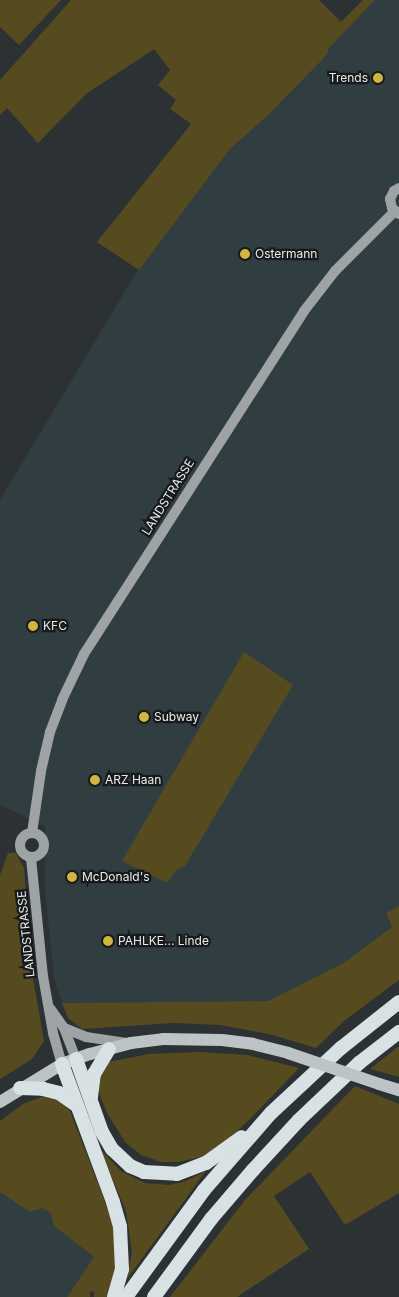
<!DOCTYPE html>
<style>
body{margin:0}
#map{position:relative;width:399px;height:1297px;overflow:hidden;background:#2c3234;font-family:Inter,sans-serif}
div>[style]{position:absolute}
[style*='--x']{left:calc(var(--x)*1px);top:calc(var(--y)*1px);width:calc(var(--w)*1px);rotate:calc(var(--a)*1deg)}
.built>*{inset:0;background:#303e42}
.green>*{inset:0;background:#554b1f}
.secondary>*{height:10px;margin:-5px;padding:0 5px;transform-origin:5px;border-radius:5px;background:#9ea4a5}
.secondary>.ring{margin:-5px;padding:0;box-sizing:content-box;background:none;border:10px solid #9ea4a5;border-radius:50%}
.primary>*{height:12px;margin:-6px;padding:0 6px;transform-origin:6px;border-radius:6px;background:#bdc4c6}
.motorway>*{height:14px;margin:-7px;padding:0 7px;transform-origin:7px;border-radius:7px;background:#d8e1e3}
.primary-bridge>*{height:12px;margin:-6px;padding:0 6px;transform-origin:6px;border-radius:6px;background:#bdc4c6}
.dots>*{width:14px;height:14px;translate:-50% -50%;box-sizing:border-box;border:2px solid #17191a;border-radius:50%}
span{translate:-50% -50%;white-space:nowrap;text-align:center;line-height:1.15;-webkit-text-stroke:4.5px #17191a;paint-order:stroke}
.poi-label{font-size:12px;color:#e8eced}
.right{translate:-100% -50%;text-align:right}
.left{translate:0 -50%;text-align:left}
.street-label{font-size:12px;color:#e8eced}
</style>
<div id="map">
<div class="built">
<div style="clip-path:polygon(375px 0,399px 0,399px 906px,386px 913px,392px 927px,345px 962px,268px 1001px,62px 1003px,54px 978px,45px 889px,45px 826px,0 805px,0 500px,136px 273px,230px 149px,265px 118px,325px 57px,329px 52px,327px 49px)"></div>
<div style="clip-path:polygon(0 1192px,30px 1211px,42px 1208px,51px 1213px,54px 1226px,94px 1257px,67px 1297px,0 1297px)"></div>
</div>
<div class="green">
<div style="clip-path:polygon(0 0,61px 0,19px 45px,0 27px)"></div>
<div style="clip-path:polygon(71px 0,319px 0,341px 22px,363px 0,375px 0,328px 49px,329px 52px,325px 57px,265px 118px,230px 149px,139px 270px,97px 242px,191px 124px,170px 109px,176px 100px,158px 85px,170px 70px,154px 49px,86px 94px,38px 143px,7px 108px,0 115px,0 80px)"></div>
<div style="clip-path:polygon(244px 652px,293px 685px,185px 866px,178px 869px,167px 883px,122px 861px)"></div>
<div style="clip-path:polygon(8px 853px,16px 853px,24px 868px,31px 966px,44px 1041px,32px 1059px,0 1079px,0 875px)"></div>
<div style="clip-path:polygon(399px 906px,399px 980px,344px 1021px,316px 1048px,269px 1034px,220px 1025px,174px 1023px,82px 1029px,68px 1018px,62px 1003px,268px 1001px,345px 962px,392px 927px,386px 913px)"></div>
<div style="clip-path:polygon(399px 1046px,399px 1077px,370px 1069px)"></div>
<div style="clip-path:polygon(200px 1052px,247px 1055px,299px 1068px,252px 1117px,219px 1148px,205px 1156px,178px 1162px,161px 1162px,141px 1155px,125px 1142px,107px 1113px,97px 1088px,101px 1070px,108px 1062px,149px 1054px)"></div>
<div style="clip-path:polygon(355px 1086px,399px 1104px,399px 1193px,345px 1225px,310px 1172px,274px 1196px,309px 1249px,237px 1297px,170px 1297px,245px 1200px)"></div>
<div style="clip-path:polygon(44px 1096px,59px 1101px,70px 1111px,115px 1228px,119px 1264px,107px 1297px,94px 1297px,94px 1291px,90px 1292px,90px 1297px,67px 1297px,94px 1257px,54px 1226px,51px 1213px,42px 1208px,30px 1212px,0 1192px,0 1121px,23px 1104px)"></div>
<div style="clip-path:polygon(100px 1149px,121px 1171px,145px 1183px,169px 1185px,186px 1181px,206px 1171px,127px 1279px,132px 1252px,126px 1211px)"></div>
</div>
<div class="secondary">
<div style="--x:399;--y:188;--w:6;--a:149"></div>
<div style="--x:394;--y:191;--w:9;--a:117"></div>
<div style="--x:390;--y:199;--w:9;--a:77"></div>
<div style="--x:392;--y:208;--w:9;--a:41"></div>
<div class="ring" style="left:20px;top:833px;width:14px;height:14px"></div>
<div style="--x:32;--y:833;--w:63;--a:-81.7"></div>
<div style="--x:41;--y:771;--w:40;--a:-77"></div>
<div style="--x:50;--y:732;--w:34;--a:-69"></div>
<div style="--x:62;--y:700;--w:51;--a:-64.4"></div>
<div style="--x:84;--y:654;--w:407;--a:-57.3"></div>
<div style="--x:304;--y:311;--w:51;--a:-52.2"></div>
<div style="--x:335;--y:271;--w:85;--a:-45"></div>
<div style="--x:31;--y:858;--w:119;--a:84.2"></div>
<div style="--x:43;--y:976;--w:58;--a:80"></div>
<div style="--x:53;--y:1033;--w:32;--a:74"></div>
<div style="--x:50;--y:1008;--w:24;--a:55"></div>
<div style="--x:64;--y:1028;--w:33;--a:69"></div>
<div style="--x:64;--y:1028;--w:24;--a:22"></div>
<div style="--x:86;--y:1037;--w:41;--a:8.3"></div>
</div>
<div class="primary">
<div style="--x:379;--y:1084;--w:21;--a:17"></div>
<div style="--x:0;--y:1102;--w:73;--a:-31.5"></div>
<div style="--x:62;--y:1064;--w:30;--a:-20"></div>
<div style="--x:90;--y:1054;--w:42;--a:-15"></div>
<div style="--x:131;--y:1043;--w:32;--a:-7"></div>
<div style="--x:163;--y:1039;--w:59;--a:1"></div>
<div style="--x:222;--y:1040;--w:31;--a:7"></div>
<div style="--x:253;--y:1044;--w:36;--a:14"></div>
</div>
<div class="motorway">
<div style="--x:76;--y:1059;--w:77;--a:70.4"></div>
<div style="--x:102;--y:1132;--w:20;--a:60"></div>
<div style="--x:112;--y:1149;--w:25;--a:43"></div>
<div style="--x:130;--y:1166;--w:15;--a:23"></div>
<div style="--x:144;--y:1172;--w:33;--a:3"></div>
<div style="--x:177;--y:1174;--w:31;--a:-21"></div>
<div style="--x:206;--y:1163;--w:44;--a:-35.8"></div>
<div style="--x:62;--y:1064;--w:147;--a:69.7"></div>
<div style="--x:113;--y:1202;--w:26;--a:74"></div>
<div style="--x:120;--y:1227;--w:42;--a:87.3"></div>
<div style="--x:122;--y:1269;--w:29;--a:106"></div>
<div style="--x:20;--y:1088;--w:23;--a:2"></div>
<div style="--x:43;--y:1089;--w:16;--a:14"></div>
<div style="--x:59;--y:1093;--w:19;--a:35"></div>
<div style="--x:91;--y:1097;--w:23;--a:-83"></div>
<div style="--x:94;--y:1074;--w:29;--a:-59"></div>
<div style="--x:126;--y:1297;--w:132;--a:-53.9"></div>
<div style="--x:204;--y:1190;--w:102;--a:-49"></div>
<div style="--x:271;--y:1113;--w:96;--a:-42.9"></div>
<div style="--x:341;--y:1048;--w:74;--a:-38.4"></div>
<div style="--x:154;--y:1297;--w:97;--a:-53.8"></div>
<div style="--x:211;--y:1219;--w:65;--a:-49.4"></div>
<div style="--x:253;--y:1170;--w:68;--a:-47.4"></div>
<div style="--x:299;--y:1120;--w:83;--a:-43.5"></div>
<div style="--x:359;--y:1063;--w:51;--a:-37.8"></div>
</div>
<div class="primary-bridge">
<div style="--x:288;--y:1053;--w:96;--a:18.8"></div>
</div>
<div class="dots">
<div style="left:378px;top:78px;background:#d0b736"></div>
<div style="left:245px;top:254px;background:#d0b736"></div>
<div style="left:33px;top:626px;background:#d0b736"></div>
<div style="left:144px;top:717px;background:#d0b736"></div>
<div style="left:95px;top:780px;background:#d0b736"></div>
<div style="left:72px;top:877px;background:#d0b736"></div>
<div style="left:108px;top:941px;background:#d0b736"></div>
</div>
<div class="poi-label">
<span class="right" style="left:368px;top:78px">Trends</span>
<span class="left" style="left:255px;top:254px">Ostermann</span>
<span class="left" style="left:43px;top:626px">KFC</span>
<span class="left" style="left:154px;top:717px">Subway</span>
<span class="left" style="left:105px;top:780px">ARZ Haan</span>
<span class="left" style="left:82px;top:877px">McDonald's</span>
<span class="left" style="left:118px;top:941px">PAHLKE... Linde</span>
</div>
<div class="street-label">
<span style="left:168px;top:497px;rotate:-58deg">LANDSTRASSE</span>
<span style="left:26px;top:934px;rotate:-96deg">LANDSTRASSE</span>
</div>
</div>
